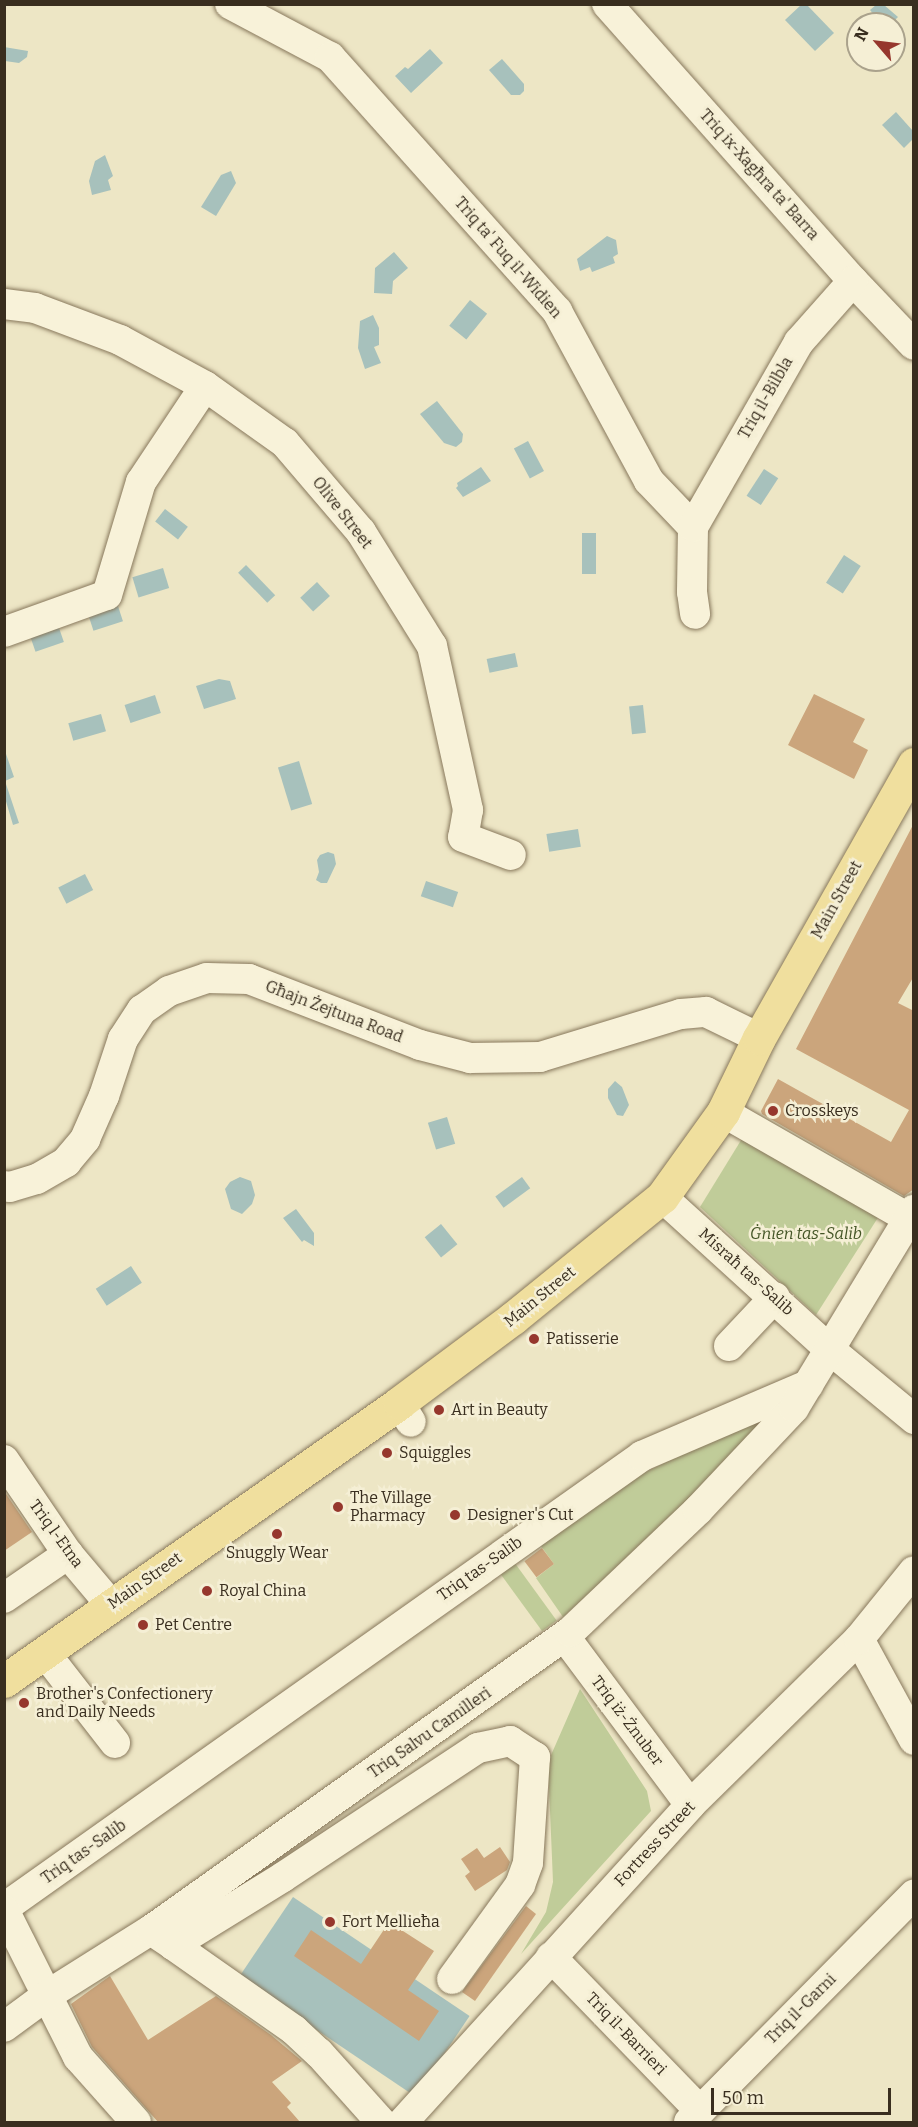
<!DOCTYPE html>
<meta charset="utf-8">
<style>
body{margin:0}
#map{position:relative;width:918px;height:2127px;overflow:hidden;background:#ede6c5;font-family:Bitter,serif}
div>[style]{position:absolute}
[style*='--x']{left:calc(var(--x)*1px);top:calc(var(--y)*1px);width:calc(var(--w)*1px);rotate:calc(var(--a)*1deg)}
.green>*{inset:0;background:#c0cc99;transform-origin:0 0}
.water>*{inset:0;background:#a7c1bc;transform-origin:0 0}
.building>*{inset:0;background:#cba57c;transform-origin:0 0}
.roads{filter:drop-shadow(0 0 2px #88785c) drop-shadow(0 0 2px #88785c)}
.minor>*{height:30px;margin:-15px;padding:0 15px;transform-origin:15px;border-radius:15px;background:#f8f2d9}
.major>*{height:33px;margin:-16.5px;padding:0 16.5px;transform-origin:16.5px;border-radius:16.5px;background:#f0df9e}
.dots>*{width:16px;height:16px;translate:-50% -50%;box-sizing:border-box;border:3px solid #f5efd5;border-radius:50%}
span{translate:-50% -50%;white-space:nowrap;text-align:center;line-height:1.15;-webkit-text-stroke:5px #f5efd5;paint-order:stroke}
.street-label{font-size:16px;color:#392e1f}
.poi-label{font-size:16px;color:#392e1f}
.left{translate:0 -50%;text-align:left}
.park-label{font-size:16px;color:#445526;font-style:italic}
.frame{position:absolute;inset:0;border:6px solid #392e1f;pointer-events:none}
.north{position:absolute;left:846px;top:12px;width:60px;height:60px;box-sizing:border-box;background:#f5efd5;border:2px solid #aaa28c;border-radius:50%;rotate:298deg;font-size:16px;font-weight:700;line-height:24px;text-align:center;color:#392e1f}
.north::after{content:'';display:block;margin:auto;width:21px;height:27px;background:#96372d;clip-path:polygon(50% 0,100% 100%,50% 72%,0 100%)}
.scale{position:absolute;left:711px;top:2088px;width:180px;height:27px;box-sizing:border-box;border:3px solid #392e1f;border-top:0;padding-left:8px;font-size:18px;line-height:21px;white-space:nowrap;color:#392e1f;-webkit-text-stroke:4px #f5efd5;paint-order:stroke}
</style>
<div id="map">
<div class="green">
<div style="clip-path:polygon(743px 1137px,879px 1216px,816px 1315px,700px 1207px)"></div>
<div style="clip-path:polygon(782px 1406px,632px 1555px,563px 1617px,536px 1578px,554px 1564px,538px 1542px,629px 1480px)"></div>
<div style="left:509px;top:1555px;width:81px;height:18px;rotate:54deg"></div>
<div style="clip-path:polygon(580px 1689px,647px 1791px,651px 1811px,521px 1954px,546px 1912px,553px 1882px,548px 1762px)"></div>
</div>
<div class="water">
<div style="clip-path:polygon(802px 4px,807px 5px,834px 33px,815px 51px,785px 20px)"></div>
<div style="clip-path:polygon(876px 5px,884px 5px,898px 17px,891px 24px,882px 24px,870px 10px)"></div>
<div style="clip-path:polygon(4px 47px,28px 51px,27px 57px,19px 63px,5px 61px)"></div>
<div style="clip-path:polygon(430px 49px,443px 63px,411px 93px,395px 76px,405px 67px,408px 69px)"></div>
<div style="clip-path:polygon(502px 59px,524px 84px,524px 91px,520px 95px,511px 95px,489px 70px)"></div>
<div style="clip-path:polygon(896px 112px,913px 131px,913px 139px,904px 148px,882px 125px)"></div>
<div style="clip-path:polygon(105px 155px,113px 176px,108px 180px,111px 190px,92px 195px,89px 181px,95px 161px)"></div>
<div style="clip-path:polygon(231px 171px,236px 183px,216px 216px,201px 207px,221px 175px)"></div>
<div style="clip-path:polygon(607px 236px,616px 240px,618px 254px,613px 257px,615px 263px,592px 272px,590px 267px,580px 271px,577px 259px)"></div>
<div style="clip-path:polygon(394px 252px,408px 268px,393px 281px,392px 294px,374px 293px,375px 268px)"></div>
<div style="left:470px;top:300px;width:22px;height:33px;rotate:39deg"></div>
<div style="clip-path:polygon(373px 315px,379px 328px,379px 345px,374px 347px,381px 363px,365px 369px,358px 348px,360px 321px)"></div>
<div style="clip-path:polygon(437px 401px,463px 434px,462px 442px,456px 447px,444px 443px,420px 414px)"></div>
<div style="left:528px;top:441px;width:34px;height:16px;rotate:62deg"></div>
<div style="clip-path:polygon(481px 467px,491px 481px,463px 497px,456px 488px,458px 486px,457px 483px)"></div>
<div style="left:764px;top:469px;width:17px;height:32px;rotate:33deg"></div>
<div style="left:165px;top:509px;width:29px;height:16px;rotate:38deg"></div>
<div style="left:582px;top:533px;width:14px;height:41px"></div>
<div style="left:844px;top:555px;width:20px;height:33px;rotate:33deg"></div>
<div style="left:246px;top:565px;width:42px;height:11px;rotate:46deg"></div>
<div style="left:163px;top:568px;width:21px;height:32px;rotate:73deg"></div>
<div style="left:317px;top:582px;width:19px;height:23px;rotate:47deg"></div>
<div style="left:118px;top:606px;width:16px;height:31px;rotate:72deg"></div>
<div style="left:58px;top:625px;width:18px;height:30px;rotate:71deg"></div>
<div style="left:515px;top:653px;width:14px;height:29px;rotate:78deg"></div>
<div style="clip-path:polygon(219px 679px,230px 681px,236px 699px,204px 709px,196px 686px)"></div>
<div style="left:155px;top:695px;width:19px;height:32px;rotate:72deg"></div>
<div style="left:643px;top:705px;width:28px;height:14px;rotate:84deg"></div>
<div style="left:101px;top:714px;width:18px;height:34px;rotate:74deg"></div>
<div style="clip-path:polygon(5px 751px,14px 777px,5px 781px,19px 823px,13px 825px,5px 798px)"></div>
<div style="left:299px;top:761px;width:45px;height:22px;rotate:73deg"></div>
<div style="left:578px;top:829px;width:18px;height:32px;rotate:81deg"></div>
<div style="clip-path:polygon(328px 852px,334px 854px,336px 864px,327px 883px,321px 883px,316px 880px,319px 872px,317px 860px,320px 855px)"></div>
<div style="left:85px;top:874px;width:18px;height:30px;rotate:63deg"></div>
<div style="left:426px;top:881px;width:34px;height:16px;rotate:19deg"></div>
<div style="clip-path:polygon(615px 1081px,622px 1087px,629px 1105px,623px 1116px,617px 1115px,608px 1098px,608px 1089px)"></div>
<div style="left:447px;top:1117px;width:28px;height:20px;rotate:73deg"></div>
<div style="clip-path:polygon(240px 1177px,251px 1181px,255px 1195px,252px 1204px,242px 1214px,231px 1209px,225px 1189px,230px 1182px)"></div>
<div style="left:522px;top:1177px;width:14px;height:33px;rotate:54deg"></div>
<div style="clip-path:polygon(296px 1209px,314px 1233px,314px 1246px,304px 1240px,302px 1242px,283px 1218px)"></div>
<div style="left:441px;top:1224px;width:26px;height:21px;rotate:51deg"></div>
<div style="left:131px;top:1266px;width:20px;height:42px;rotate:57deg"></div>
<div style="left:293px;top:1897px;width:213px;height:97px;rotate:34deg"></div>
</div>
<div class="building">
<div style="clip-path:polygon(814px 694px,865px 719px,853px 742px,868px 750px,854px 779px,788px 745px)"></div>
<div style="clip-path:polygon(914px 823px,914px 976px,898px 1003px,914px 1011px,914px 1189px,904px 1196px,762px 1114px,761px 1111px,778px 1079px,891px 1142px,909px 1110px,796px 1049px)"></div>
<div style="clip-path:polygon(4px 1491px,32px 1532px,4px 1551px)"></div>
<div style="left:542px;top:1548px;width:20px;height:22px;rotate:53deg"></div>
<div style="clip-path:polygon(500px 1847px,510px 1862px,507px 1870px,475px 1891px,465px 1876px,470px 1872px,461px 1859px,477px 1848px,484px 1858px)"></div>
<div style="clip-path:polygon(526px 1906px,536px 1914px,475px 2001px,462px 1992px)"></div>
<div style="clip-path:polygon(389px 1922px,434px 1951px,408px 1990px,439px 2011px,419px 2041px,294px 1956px,311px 1930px,361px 1964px)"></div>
<div style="clip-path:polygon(110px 1976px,148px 2040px,216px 1996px,271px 2035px,302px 2061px,272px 2082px,291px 2103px,287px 2107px,300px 2122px,158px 2122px,92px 2047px,71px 2004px)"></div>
</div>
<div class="roads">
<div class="minor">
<div style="--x:230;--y:4;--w:113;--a:27.9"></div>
<div style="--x:330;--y:57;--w:341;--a:48.2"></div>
<div style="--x:557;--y:311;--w:193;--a:61.6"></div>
<div style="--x:649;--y:481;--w:64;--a:46.3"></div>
<div style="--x:693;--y:527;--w:65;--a:90.9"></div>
<div style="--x:692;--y:592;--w:22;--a:82"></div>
<div style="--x:607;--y:4;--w:370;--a:48.4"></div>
<div style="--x:853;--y:281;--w:88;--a:46.4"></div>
<div style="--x:4;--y:304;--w:31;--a:7"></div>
<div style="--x:35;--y:308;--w:91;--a:20.6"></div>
<div style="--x:120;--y:340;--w:97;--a:28.4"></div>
<div style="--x:205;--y:386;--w:98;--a:35.5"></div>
<div style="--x:285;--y:443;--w:117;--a:49.5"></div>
<div style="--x:361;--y:532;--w:134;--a:58.1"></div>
<div style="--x:432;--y:646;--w:168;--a:77.6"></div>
<div style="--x:468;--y:810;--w:27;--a:100"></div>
<div style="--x:463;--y:837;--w:51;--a:20.6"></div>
<div style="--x:693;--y:527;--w:213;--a:-60.2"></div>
<div style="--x:799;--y:342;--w:81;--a:-48.5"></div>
<div style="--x:4;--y:632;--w:109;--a:-19.8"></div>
<div style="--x:107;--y:595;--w:118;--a:-73.3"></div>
<div style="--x:141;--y:482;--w:115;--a:-56.3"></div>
<div style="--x:723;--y:1112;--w:213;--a:29.8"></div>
<div style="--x:4;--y:1186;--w:6;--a:9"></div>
<div style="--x:10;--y:1187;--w:28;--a:-17"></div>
<div style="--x:37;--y:1179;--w:34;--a:-30"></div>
<div style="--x:66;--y:1162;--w:30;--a:-50"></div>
<div style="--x:85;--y:1139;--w:47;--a:-66.2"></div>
<div style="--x:104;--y:1096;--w:60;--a:-71.6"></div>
<div style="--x:123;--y:1039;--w:35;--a:-57"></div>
<div style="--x:142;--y:1010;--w:33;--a:-35"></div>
<div style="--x:169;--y:991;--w:40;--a:-18.9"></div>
<div style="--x:207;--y:978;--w:42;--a:1.4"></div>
<div style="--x:249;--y:979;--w:183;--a:21.1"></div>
<div style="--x:420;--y:1045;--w:52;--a:14.6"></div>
<div style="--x:470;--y:1058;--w:70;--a:-0.8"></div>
<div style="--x:540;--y:1057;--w:147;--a:-17"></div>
<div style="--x:681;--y:1014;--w:25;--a:-5"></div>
<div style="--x:706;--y:1012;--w:59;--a:26.1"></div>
<div style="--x:662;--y:1197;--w:224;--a:42.3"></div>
<div style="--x:828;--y:1348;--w:112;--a:39.5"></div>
<div style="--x:729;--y:1346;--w:67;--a:-46.8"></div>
<div style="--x:399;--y:1403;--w:22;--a:58"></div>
<div style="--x:4;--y:1460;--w:114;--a:55.8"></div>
<div style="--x:68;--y:1554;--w:67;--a:49.9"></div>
<div style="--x:4;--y:1598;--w:78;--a:-34.5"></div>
<div style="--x:565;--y:1637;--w:209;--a:53.3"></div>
<div style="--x:859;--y:1639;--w:115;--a:61.4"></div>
<div style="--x:45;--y:1653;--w:114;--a:52.1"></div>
<div style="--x:4;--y:1908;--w:782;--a:-35.32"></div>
<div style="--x:642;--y:1456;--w:181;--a:-23.2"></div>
<div style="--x:4;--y:1910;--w:165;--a:63.3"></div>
<div style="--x:78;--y:2057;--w:87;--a:48.3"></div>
<div style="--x:151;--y:1930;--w:27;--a:34"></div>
<div style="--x:173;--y:1945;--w:129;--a:-31.7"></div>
<div style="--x:283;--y:1877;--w:234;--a:-33.5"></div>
<div style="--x:478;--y:1748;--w:33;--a:-12"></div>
<div style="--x:510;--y:1741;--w:30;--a:33"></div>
<div style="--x:535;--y:1757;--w:106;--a:93.8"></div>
<div style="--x:528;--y:1863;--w:23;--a:110"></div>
<div style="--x:520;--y:1885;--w:116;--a:125.9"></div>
<div style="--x:173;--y:1945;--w:148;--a:35.1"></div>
<div style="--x:294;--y:2030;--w:34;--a:43"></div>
<div style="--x:319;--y:2053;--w:93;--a:48.1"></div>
<div style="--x:551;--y:1957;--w:214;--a:45.9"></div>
<div style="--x:4;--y:2027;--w:52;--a:-36.4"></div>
<div style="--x:46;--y:1996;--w:124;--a:-32.2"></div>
<div style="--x:151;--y:1930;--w:514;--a:-35.42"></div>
<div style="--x:570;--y:1632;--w:177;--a:-43.6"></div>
<div style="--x:698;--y:1510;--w:140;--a:-46.7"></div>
<div style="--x:794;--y:1408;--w:232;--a:-58.8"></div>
<div style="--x:403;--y:2122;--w:428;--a:-47.8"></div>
<div style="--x:690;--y:1805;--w:237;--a:-44.5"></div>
<div style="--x:859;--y:1639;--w:87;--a:-51"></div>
<div style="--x:689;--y:2122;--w:320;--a:-45.3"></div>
</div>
<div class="major">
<div style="--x:4;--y:1681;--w:483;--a:-35.1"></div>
<div style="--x:399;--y:1403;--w:142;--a:-36.7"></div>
<div style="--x:513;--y:1318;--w:192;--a:-39.1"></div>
<div style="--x:662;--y:1197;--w:105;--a:-54.3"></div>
<div style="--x:723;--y:1112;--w:82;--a:-64.1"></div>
<div style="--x:759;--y:1038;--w:315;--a:-60.5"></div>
</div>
</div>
<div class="dots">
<div style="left:773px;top:1111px;background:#96372d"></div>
<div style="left:534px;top:1339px;background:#96372d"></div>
<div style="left:439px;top:1410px;background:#96372d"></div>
<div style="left:387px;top:1453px;background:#96372d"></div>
<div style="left:338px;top:1507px;background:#96372d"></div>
<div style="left:455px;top:1515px;background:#96372d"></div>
<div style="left:277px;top:1534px;background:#96372d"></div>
<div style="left:207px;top:1591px;background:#96372d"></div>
<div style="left:143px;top:1625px;background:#96372d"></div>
<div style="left:24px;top:1703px;background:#96372d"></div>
<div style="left:330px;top:1922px;background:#96372d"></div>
</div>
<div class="street-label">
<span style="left:759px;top:175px;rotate:48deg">Triq ix-Xagħra ta' Barra</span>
<span style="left:508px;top:258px;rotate:49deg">Triq ta' Fuq il-Widien</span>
<span style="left:766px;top:398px;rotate:-60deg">Triq il-Bilbla</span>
<span style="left:342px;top:513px;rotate:52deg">Olive Street</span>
<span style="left:837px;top:900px;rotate:-61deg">Main Street</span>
<span style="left:334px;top:1012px;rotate:21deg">Għajn Żejtuna Road</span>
<span style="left:746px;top:1272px;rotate:42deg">Misraħ tas-Salib</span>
<span style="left:540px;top:1297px;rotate:-39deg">Main Street</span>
<span style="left:56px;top:1534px;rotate:54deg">Triq l-Etna</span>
<span style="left:480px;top:1569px;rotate:-35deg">Triq tas-Salib</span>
<span style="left:145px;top:1581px;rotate:-35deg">Main Street</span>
<span style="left:627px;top:1721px;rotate:53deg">Triq iż-Żnuber</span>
<span style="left:430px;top:1733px;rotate:-35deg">Triq Salvu Camilleri</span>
<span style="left:655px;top:1844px;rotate:-47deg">Fortress Street</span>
<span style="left:84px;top:1852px;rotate:-35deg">Triq tas-Salib</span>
<span style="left:801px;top:2009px;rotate:-45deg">Triq il-Garni</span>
<span style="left:626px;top:2034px;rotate:46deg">Triq il-Barrieri</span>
</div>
<div class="poi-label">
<span class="left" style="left:785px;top:1111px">Crosskeys</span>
<span class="left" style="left:546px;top:1339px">Patisserie</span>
<span class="left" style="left:451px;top:1410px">Art in Beauty</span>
<span class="left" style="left:399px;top:1453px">Squiggles</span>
<span class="left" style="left:350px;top:1507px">The Village<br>Pharmacy</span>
<span class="left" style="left:467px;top:1515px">Designer's Cut</span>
<span style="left:277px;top:1553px">Snuggly Wear</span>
<span class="left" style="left:219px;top:1591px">Royal China</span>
<span class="left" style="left:155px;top:1625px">Pet Centre</span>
<span class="left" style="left:36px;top:1703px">Brother's Confectionery<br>and Daily Needs</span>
<span class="left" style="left:342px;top:1922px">Fort Mellieħa</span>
</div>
<div class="park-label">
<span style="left:806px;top:1234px">Ġnien tas-Salib</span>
</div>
<div class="frame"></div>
<div class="north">N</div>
<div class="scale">50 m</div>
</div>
